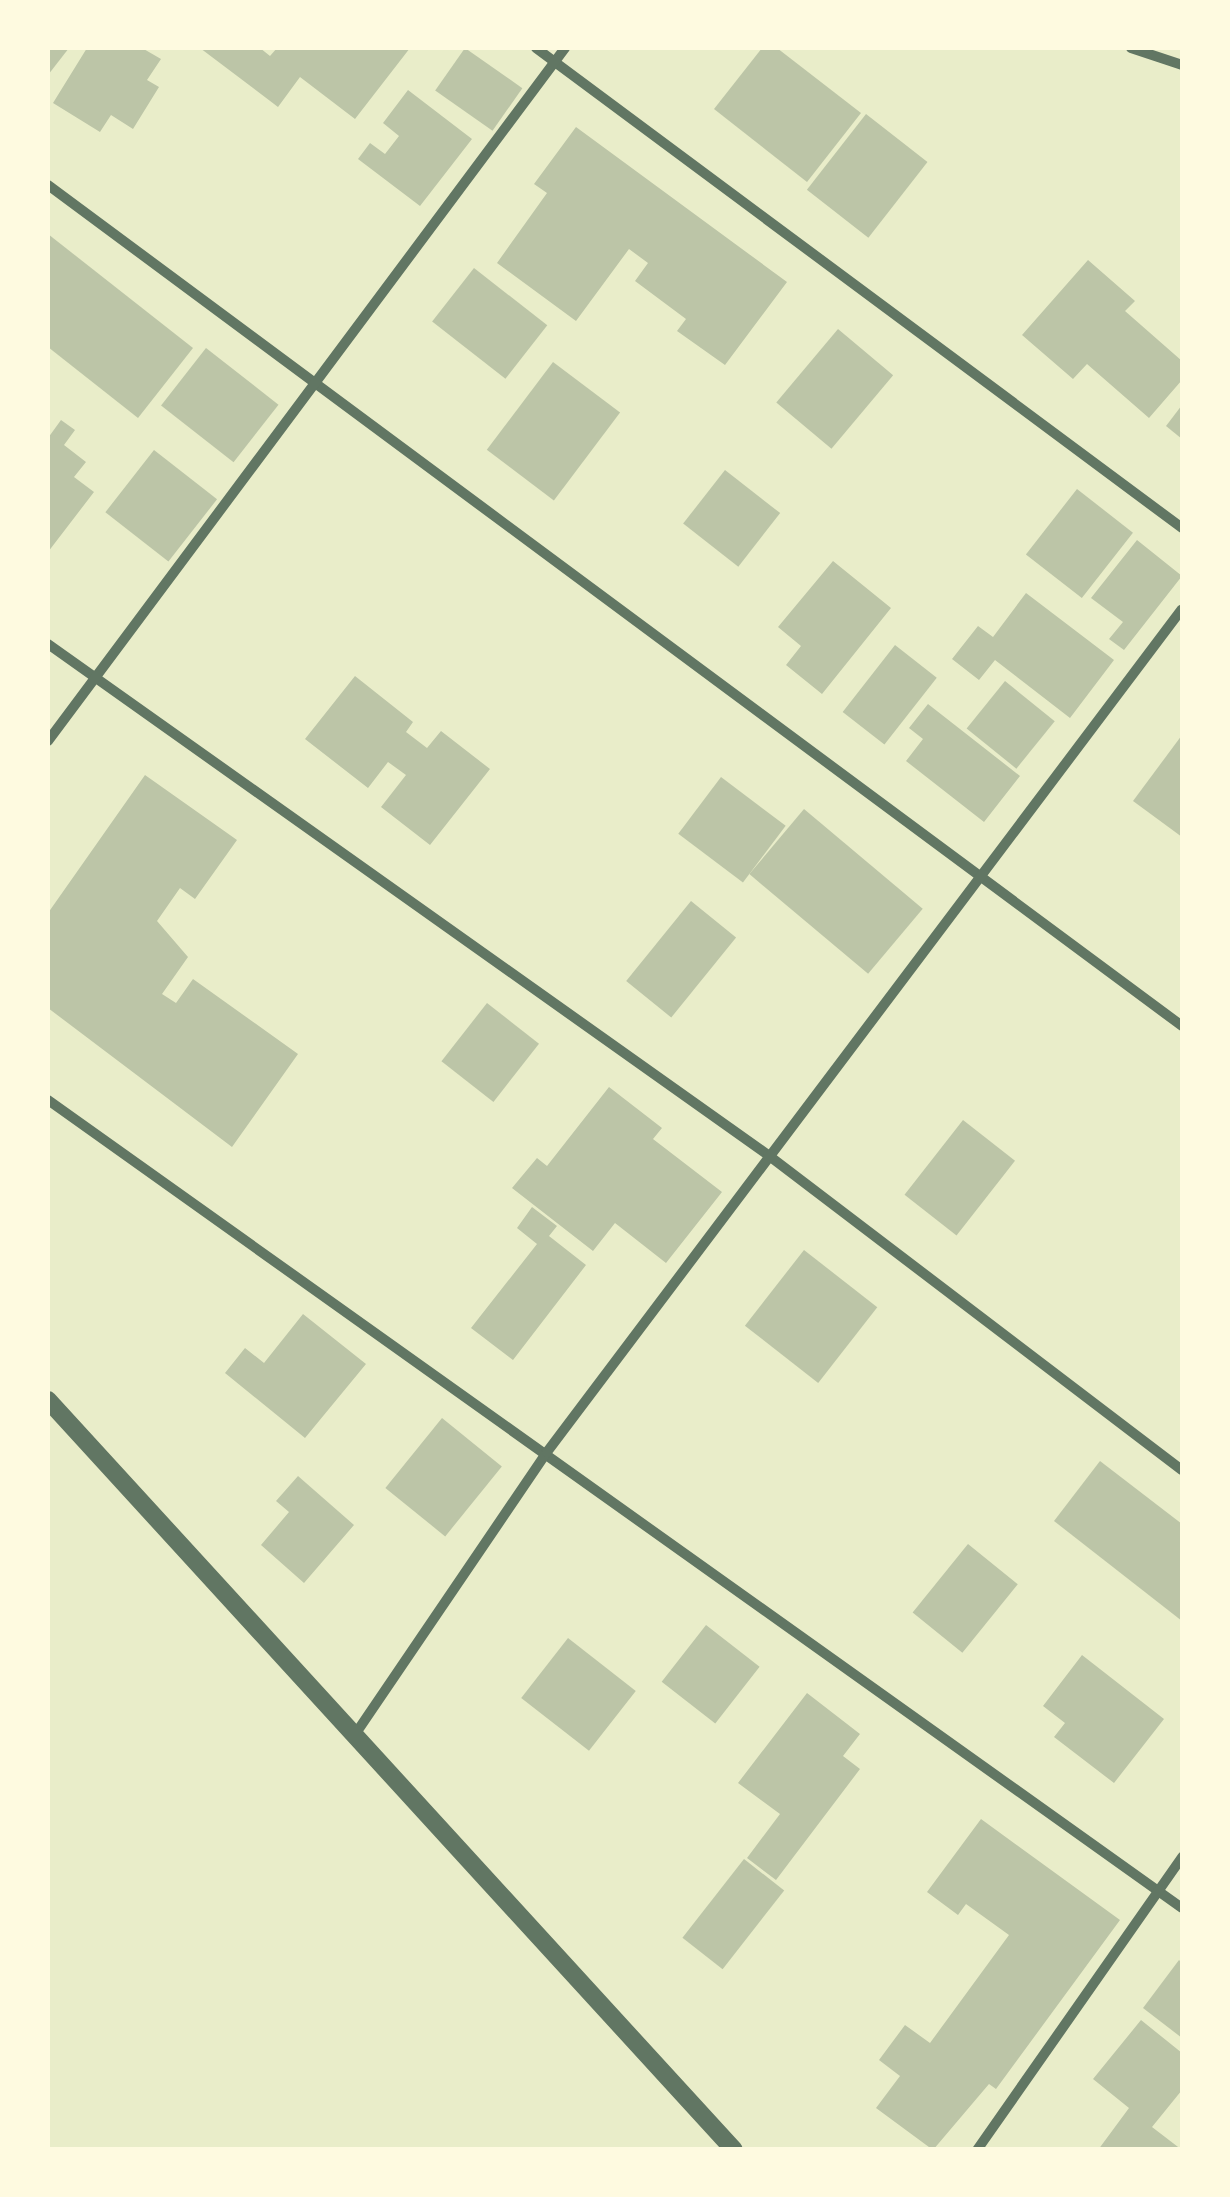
<!DOCTYPE html>
<style>
body{margin:0}
#map{position:relative;width:1230px;height:2197px;overflow:hidden;background:#e9edc9;font-family:Inter,sans-serif}
div>[style]{position:absolute}
[style*='--x']{left:calc(var(--x)*1px);top:calc(var(--y)*1px);width:calc(var(--w)*1px);rotate:calc(var(--a)*1deg)}
.building>*{inset:0;background:#bcc5a7;transform-origin:0 0}
.minor>*{height:10px;margin:-5px;padding:0 5px;transform-origin:5px;border-radius:5px;background:#617663}
.tertiary>*{height:18px;margin:-9px;padding:0 9px;transform-origin:9px;border-radius:9px;background:#617663}
span{translate:-50% -50%;white-space:nowrap;text-align:center;line-height:1.15;-webkit-text-stroke:9px #fefae0;paint-order:stroke}
.frame{position:absolute;inset:0;border:50px solid #fefae0;pointer-events:none}
</style>
<div id="map">
<div class="building">
<div style="clip-path:polygon(48px 48px,69px 48px,48px 75px)"></div>
<div style="clip-path:polygon(87px 48px,142px 48px,161px 59px,147px 80px,159px 87px,133px 129px,111px 115px,100px 132px,53px 103px)"></div>
<div style="clip-path:polygon(200px 48px,260px 48px,270px 56px,277px 48px,410px 48px,355px 119px,300px 77px,278px 107px)"></div>
<div style="left:465px;top:48px;width:70px;height:52px;rotate:35deg"></div>
<div style="clip-path:polygon(762px 48px,777px 48px,861px 113px,807px 182px,714px 109px)"></div>
<div style="clip-path:polygon(408px 90px,472px 139px,420px 206px,358px 159px,370px 143px,385px 154px,399px 136px,383px 123px)"></div>
<div style="left:866px;top:114px;width:78px;height:96px;rotate:38deg"></div>
<div style="clip-path:polygon(576px 127px,787px 282px,725px 365px,677px 331px,686px 319px,635px 281px,648px 263px,629px 249px,576px 321px,497px 263px,547px 193px,534px 184px)"></div>
<div style="clip-path:polygon(48px 234px,193px 348px,138px 418px,48px 347px)"></div>
<div style="clip-path:polygon(1088px 260px,1135px 301px,1125px 311px,1182px 361px,1182px 380px,1149px 418px,1087px 364px,1073px 379px,1022px 335px)"></div>
<div style="left:474px;top:268px;width:93px;height:68px;rotate:38deg"></div>
<div style="left:838px;top:329px;width:72px;height:96px;rotate:40deg"></div>
<div style="left:206px;top:348px;width:92px;height:73px;rotate:38deg"></div>
<div style="left:553px;top:362px;width:84px;height:110px;rotate:37deg"></div>
<div style="clip-path:polygon(1182px 405px,1182px 439px,1166px 426px)"></div>
<div style="clip-path:polygon(61px 420px,75px 430px,64px 445px,86px 462px,74px 477px,94px 492px,48px 552px,48px 438px)"></div>
<div style="left:154px;top:450px;width:80px;height:79px;rotate:38deg"></div>
<div style="left:725px;top:470px;width:70px;height:68px;rotate:38deg"></div>
<div style="left:1077px;top:489px;width:71px;height:83px;rotate:38deg"></div>
<div style="clip-path:polygon(1137px 540px,1182px 576px,1124px 650px,1109px 639px,1123px 622px,1091px 598px)"></div>
<div style="clip-path:polygon(833px 561px,891px 608px,822px 694px,786px 665px,801px 646px,778px 627px)"></div>
<div style="clip-path:polygon(1026px 593px,1114px 660px,1070px 718px,995px 660px,979px 680px,952px 659px,978px 626px,993px 637px)"></div>
<div style="left:895px;top:645px;width:53px;height:85px;rotate:38deg"></div>
<div style="clip-path:polygon(355px 676px,413px 722px,406px 732px,427px 748px,441px 731px,490px 769px,430px 845px,381px 807px,406px 775px,388px 762px,368px 788px,305px 739px)"></div>
<div style="left:1005px;top:681px;width:64px;height:61px;rotate:39deg"></div>
<div style="clip-path:polygon(928px 704px,1020px 776px,984px 822px,906px 761px,923px 739px,909px 728px)"></div>
<div style="clip-path:polygon(1182px 735px,1182px 837px,1133px 801px)"></div>
<div style="clip-path:polygon(145px 775px,237px 840px,195px 899px,180px 888px,157px 921px,188px 957px,162px 994px,176px 1003px,193px 979px,298px 1054px,232px 1147px,48px 1008px,48px 913px)"></div>
<div style="left:721px;top:777px;width:81px;height:71px;rotate:37deg"></div>
<div style="left:804px;top:809px;width:155px;height:85px;rotate:40deg"></div>
<div style="left:691px;top:901px;width:58px;height:103px;rotate:39deg"></div>
<div style="left:487px;top:1003px;width:66px;height:74px;rotate:38deg"></div>
<div style="clip-path:polygon(609px 1087px,662px 1128px,653px 1139px,722px 1192px,666px 1263px,615px 1223px,593px 1251px,512px 1188px,537px 1158px,547px 1166px)"></div>
<div style="left:963px;top:1120px;width:66px;height:95px;rotate:38deg"></div>
<div style="clip-path:polygon(532px 1207px,557px 1226px,549px 1236px,586px 1265px,513px 1360px,471px 1328px,537px 1244px,517px 1228px)"></div>
<div style="left:804px;top:1250px;width:93px;height:96px;rotate:38deg"></div>
<div style="clip-path:polygon(303px 1314px,366px 1364px,305px 1438px,225px 1373px,245px 1348px,264px 1363px)"></div>
<div style="left:442px;top:1418px;width:77px;height:90px;rotate:39deg"></div>
<div style="clip-path:polygon(1100px 1461px,1182px 1524px,1182px 1621px,1054px 1521px)"></div>
<div style="clip-path:polygon(298px 1476px,354px 1525px,304px 1583px,261px 1545px,289px 1512px,276px 1501px)"></div>
<div style="left:968px;top:1544px;width:64px;height:88px;rotate:39deg"></div>
<div style="left:706px;top:1625px;width:68px;height:72px;rotate:38deg"></div>
<div style="left:568px;top:1638px;width:86px;height:76px;rotate:38deg"></div>
<div style="clip-path:polygon(1082px 1655px,1164px 1719px,1114px 1783px,1054px 1737px,1065px 1723px,1043px 1706px)"></div>
<div style="clip-path:polygon(807px 1693px,860px 1734px,843px 1756px,860px 1769px,776px 1880px,747px 1858px,780px 1814px,738px 1783px)"></div>
<div style="clip-path:polygon(981px 1819px,1120px 1920px,996px 2089px,989px 2084px,933px 2150px,876px 2108px,900px 2076px,879px 2060px,905px 2025px,930px 2043px,1009px 1935px,966px 1904px,958px 1915px,927px 1892px)"></div>
<div style="left:744px;top:1859px;width:51px;height:100px;rotate:38deg"></div>
<div style="clip-path:polygon(1179px 1960px,1182px 1963px,1182px 2038px,1143px 2008px)"></div>
<div style="clip-path:polygon(1141px 2020px,1182px 2053px,1182px 2090px,1152px 2127px,1182px 2150px,1098px 2150px,1129px 2108px,1093px 2079px)"></div>
</div>
<div class="minor">
<div style="--x:536;--y:48;--w:805;--a:36.61"></div>
<div style="--x:1131;--y:48;--w:54;--a:18.4"></div>
<div style="--x:48;--y:185;--w:1412;--a:36.56"></div>
<div style="--x:48;--y:644;--w:883;--a:35.36"></div>
<div style="--x:768;--y:1155;--w:520;--a:37.27"></div>
<div style="--x:48;--y:741;--w:865;--a:-53.28"></div>
<div style="--x:48;--y:1100;--w:1392;--a:35.47"></div>
<div style="--x:354;--y:1736;--w:343;--a:-55.8"></div>
<div style="--x:547;--y:1452;--w:1055;--a:-53.01"></div>
<div style="--x:977;--y:2150;--w:358;--a:-55"></div>
</div>
<div class="tertiary">
<div style="--x:48;--y:1400;--w:1016;--a:47.55"></div>
</div>
<div class="frame"></div>
</div>
